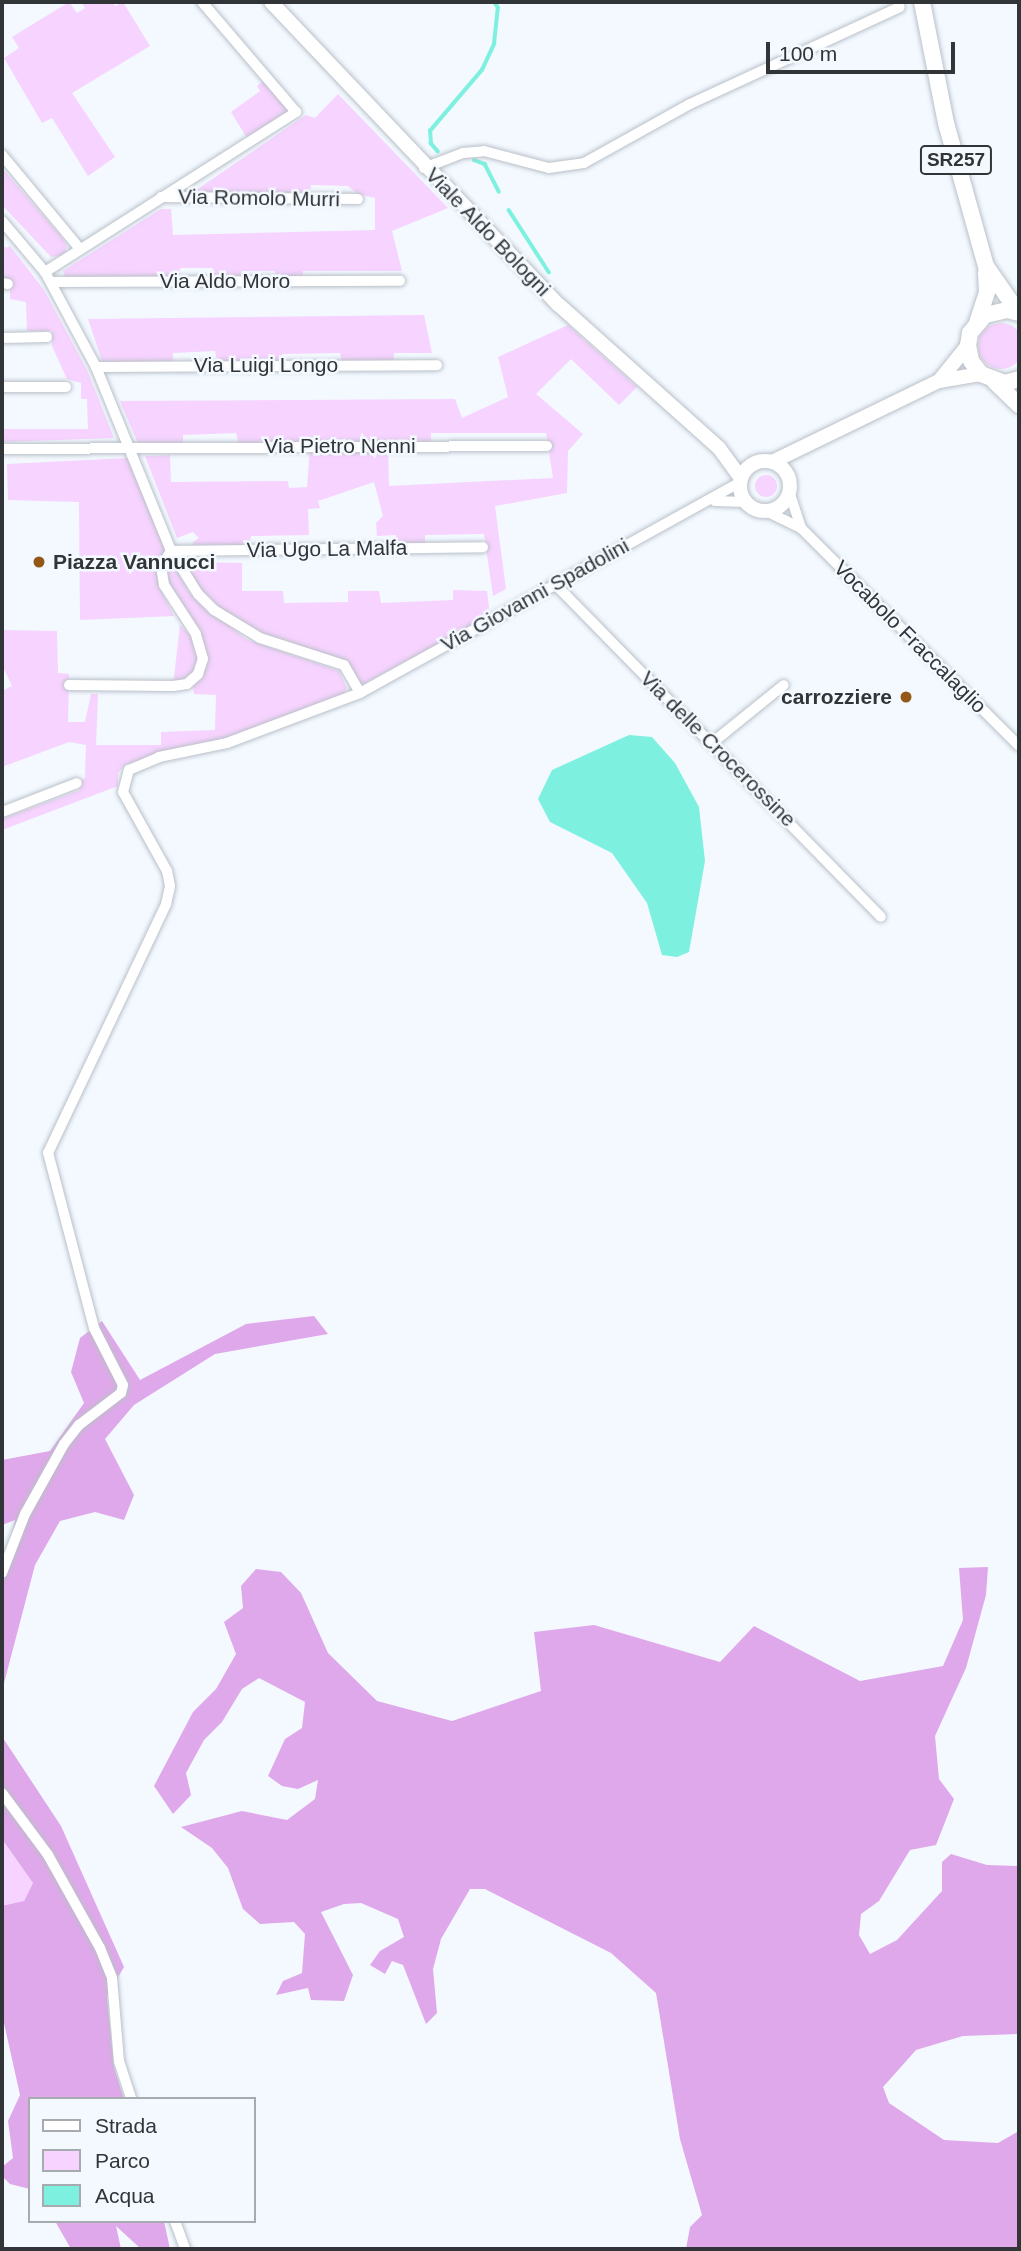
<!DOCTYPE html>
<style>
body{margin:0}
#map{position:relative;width:1021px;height:2251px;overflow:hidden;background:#f3f9ff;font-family:Arial,sans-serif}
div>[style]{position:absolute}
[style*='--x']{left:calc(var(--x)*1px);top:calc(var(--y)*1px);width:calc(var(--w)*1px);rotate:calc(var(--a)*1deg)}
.green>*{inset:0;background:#f7d3ff}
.round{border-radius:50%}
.forest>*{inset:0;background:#dfa8ea}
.water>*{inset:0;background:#7ef0df}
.stream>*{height:3.5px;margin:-1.75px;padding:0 1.75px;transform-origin:1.75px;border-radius:1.75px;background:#7ef0df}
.roads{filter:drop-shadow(0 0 2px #bac0c8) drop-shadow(0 0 2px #bac0c8)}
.minor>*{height:10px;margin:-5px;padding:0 5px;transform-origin:5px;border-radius:5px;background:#fff}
.secondary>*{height:14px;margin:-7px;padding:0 7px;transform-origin:7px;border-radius:7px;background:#fff}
.secondary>.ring{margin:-7px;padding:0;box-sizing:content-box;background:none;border:14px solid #fff;border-radius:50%}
.primary>*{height:16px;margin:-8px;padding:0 8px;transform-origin:8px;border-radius:8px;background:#fff}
.dots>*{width:19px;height:19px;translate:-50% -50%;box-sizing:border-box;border:4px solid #f3f9ff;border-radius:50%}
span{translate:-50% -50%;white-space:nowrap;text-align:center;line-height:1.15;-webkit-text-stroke:5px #f3f9ff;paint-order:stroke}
.shield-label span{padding:2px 5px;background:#f3f9ff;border:2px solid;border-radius:5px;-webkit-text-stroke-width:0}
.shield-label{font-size:19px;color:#323538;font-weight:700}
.street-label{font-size:21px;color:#323538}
.poi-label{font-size:21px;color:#323538;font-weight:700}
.left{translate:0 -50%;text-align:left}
.right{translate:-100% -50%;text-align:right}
.frame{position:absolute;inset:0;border:4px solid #323538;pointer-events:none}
.legend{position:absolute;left:28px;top:2097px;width:228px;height:126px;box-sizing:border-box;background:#f3f9ff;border:2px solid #a6abaf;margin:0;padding:9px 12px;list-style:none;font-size:21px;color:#323538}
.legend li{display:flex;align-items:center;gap:14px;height:35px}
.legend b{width:35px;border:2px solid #a6abaf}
.scale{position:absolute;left:766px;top:42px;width:189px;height:32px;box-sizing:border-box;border:4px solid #323538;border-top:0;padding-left:9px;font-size:21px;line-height:24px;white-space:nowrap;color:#323538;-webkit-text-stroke:5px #f3f9ff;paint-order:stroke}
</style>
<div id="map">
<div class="green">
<div style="clip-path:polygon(69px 2px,77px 13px,85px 8px,81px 2px,112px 2px,115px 6px,123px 2px,150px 46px,72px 93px,115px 157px,88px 176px,52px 118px,42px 123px,4px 58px,19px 48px,12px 37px)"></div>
<div style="clip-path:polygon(267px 77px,296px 112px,250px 143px,231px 112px,260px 91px,257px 86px)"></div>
<div style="clip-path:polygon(338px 94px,448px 208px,392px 231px,402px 271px,303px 271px,303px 281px,276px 281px,275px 271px,242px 271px,241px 281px,215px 281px,213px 268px,180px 268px,180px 282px,67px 282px,63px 271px,161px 209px,171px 209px,173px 235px,375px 230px,375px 198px,358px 194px,348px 186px,311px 185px,310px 198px,186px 197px,306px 115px,315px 118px)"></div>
<div style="clip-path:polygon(2px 168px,60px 235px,67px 245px,65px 255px,51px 257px,2px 205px)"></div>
<div style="clip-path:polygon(2px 244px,6px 248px,10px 246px,44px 290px,87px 370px,114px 438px,2px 442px,2px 429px,88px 429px,87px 399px,81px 399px,81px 383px,67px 379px,52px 346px,52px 331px,27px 331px,26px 302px,10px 299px,10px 280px,2px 280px)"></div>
<div style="clip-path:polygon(424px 315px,432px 353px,394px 353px,394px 365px,342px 365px,340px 353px,282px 354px,283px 365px,218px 365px,215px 351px,173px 353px,173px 366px,104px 367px,88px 319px)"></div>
<div class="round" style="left:978px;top:323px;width:46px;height:46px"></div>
<div style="clip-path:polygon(evenodd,568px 325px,637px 387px,619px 405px,571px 359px,536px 394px,583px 434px,568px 451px,567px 493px,495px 506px,506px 589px,493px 596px,484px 534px,425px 535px,425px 548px,397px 549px,396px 535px,377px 536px,376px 523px,383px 516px,374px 482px,318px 501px,320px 508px,308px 509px,309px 535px,251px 536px,249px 550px,194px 550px,193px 542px,199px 538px,193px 532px,177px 538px,145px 456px,170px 455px,171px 482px,288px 481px,289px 488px,307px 487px,310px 447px,239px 446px,236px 433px,183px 435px,183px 447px,140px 448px,120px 401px,455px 399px,462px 418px,508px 397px,498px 357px,568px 325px,431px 433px,546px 433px,553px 478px,389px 486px,388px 446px,431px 446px,431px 433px)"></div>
<div style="clip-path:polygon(128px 458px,166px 549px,157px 567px,159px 587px,174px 616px,80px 620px,79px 502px,8px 500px,7px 464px)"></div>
<div class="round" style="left:755px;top:475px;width:22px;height:22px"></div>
<div style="clip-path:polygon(184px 562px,242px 563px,242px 591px,283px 591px,284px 603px,348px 602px,348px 591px,379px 591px,381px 603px,453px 600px,453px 590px,487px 591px,490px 616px,361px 685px,348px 663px,262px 635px,223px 610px,197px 587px)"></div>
<div style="clip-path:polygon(173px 565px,191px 595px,246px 639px,339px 671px,347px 688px,342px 696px,235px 737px,126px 764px,118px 773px,118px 786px,2px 830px,2px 819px,80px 790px,77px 783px,85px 778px,86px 745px,69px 742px,2px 767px,2px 691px,12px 686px,2px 665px,2px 630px,57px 631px,58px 673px,69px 674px,68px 722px,85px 722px,91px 694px,98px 694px,96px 745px,161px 745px,161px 732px,215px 730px,216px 695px,194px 694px,193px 686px,203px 678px,207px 655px,169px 582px,167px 571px)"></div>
<div style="clip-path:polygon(180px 625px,191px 636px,198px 658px,195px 671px,173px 686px)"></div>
<div style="clip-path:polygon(2px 1839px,33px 1883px,24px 1901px,4px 1908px)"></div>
</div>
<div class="forest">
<div style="clip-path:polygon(314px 1316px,328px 1334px,215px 1354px,134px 1405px,105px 1439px,134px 1495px,124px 1520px,95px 1512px,60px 1521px,35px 1565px,3px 1687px,3px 1738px,61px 1826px,124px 1967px,107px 1996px,114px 2067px,124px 2099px,30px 2099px,30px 2189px,10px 2184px,2px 2176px,2px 2167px,13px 2158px,8px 2121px,20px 2095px,2px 2014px,2px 1906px,24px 1901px,33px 1883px,2px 1839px,2px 1585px,15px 1520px,2px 1525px,2px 1460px,50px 1451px,84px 1403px,71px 1372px,80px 1338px,102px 1321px,140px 1380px,246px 1324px)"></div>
<div style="clip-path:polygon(988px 1567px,986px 1595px,966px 1668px,935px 1736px,939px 1779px,954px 1799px,936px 1845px,910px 1850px,879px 1901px,861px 1914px,859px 1935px,870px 1954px,897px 1940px,942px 1891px,942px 1862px,951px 1854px,987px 1865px,1019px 1866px,1019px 2034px,963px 2036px,916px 2050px,883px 2087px,889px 2103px,944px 2140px,998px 2143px,1019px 2131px,1019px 2249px,686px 2249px,690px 2227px,702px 2215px,680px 2139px,656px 1993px,611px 1953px,485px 1889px,470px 1889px,441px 1939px,433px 1969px,437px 2013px,426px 2024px,403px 1965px,392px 1961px,385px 1974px,370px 1965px,380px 1951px,404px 1937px,398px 1919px,361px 1903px,344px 1904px,321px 1912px,353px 1975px,344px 2001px,311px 2000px,308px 1988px,276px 1995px,283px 1981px,302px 1973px,305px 1934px,294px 1922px,260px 1924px,243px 1909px,228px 1868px,212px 1848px,181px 1827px,242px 1811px,287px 1820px,315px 1799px,318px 1780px,298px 1789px,282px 1786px,268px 1776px,285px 1739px,302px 1728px,305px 1702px,259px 1678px,242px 1689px,222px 1722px,204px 1740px,186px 1773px,191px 1795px,173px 1814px,154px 1786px,193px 1712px,216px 1689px,236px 1654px,224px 1622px,243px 1608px,241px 1586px,256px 1569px,281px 1572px,301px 1593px,328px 1653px,377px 1701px,452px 1721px,541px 1691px,534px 1632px,594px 1625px,720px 1662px,754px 1626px,860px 1681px,943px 1666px,963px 1620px,959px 1568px)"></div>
<div style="clip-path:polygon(55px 2221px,164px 2221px,170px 2249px,141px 2249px,116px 2226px,121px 2249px,71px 2249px)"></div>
</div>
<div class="water">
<div style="clip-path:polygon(629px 735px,652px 737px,675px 763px,699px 807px,705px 861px,689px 952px,677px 957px,662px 955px,647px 903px,612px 853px,550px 822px,538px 799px,552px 770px)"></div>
</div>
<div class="stream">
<div style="--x:438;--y:152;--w:11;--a:-131"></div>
<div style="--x:431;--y:144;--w:13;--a:-94"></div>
<div style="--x:430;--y:131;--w:80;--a:-49.6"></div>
<div style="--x:482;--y:70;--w:29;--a:-65"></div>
<div style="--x:494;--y:44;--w:36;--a:-84"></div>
<div style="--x:498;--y:8;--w:7;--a:-124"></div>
<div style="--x:474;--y:160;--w:12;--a:20"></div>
<div style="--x:485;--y:164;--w:31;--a:63"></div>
<div style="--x:509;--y:210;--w:74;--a:57.2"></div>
</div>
<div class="roads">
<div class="minor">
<div style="--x:2;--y:155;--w:122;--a:50.3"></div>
<div style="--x:424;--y:168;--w:42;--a:-21"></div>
<div style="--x:463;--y:153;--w:21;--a:-5"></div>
<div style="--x:484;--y:151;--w:67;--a:14.7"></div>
<div style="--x:549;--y:168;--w:35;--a:-8"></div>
<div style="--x:584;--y:163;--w:121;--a:-29.1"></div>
<div style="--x:690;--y:104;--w:231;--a:-24.8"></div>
<div style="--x:161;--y:197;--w:197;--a:0.6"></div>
<div style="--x:2;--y:221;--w:67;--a:49.9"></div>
<div style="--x:45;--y:272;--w:108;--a:61.8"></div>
<div style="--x:96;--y:367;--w:199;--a:67.8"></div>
<div style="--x:171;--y:551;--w:51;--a:57.9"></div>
<div style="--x:198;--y:594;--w:23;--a:45"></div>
<div style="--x:214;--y:610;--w:54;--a:31.3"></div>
<div style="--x:260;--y:638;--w:88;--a:17.8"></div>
<div style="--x:344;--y:665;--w:32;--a:60"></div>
<div style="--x:45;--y:272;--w:298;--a:-32.5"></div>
<div style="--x:296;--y:112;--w:145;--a:-130.5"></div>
<div style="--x:51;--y:282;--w:349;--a:-0.2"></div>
<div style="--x:2;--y:283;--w:6;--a:9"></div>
<div style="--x:2;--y:338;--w:45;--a:-1.3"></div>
<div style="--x:96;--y:367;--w:341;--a:-0.3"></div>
<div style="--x:2;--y:387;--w:64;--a:0"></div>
<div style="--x:2;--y:449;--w:545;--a:-0.32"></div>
<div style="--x:790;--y:494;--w:36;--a:72"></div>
<div style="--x:715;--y:501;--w:30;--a:2"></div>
<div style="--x:768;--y:512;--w:37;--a:26"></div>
<div style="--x:801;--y:528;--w:308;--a:45"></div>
<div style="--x:171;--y:551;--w:312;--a:-0.7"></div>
<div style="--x:554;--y:583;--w:467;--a:45.6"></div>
<div style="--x:69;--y:685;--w:104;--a:0.6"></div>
<div style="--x:173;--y:686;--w:14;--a:-8"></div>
<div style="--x:187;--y:684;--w:15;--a:-42"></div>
<div style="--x:198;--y:674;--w:16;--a:-72"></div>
<div style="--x:203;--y:659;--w:26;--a:-106"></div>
<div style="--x:196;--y:634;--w:59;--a:-123.1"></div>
<div style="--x:164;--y:585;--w:19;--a:-99"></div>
<div style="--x:161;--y:566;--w:18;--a:-56"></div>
<div style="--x:712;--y:743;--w:92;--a:-38.9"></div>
<div style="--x:2;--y:812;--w:80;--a:-21.1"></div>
<div style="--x:2;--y:1573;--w:63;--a:-68.7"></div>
<div style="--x:25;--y:1514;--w:80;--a:-60.9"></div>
<div style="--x:64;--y:1444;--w:24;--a:-52"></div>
<div style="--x:79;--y:1425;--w:53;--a:-37.3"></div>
<div style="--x:121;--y:1393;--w:8;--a:-76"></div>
<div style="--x:123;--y:1385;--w:64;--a:-117"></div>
<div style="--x:94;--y:1328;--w:181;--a:-104.7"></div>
<div style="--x:48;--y:1153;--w:276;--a:-64.6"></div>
<div style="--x:166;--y:904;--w:18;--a:-77"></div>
<div style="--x:170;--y:886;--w:15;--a:-101"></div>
<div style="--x:167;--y:871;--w:90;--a:-119.1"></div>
<div style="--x:123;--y:792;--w:23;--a:-75"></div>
<div style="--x:129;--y:770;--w:33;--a:-23"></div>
<div style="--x:159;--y:757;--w:69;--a:-11.6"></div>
<div style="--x:227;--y:743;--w:142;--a:-20.6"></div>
<div style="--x:360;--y:693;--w:435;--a:-29"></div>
<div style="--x:2;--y:1793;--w:77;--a:53.4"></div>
<div style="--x:48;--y:1855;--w:107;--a:60.8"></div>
<div style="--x:100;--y:1948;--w:32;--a:68"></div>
<div style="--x:112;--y:1978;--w:83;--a:85.2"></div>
<div style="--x:119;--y:2061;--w:40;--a:72"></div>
<div style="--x:175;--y:2221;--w:30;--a:70"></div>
</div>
<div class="secondary">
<div style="--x:271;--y:2;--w:418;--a:46.5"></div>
<div style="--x:559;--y:305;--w:215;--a:41.8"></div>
<div style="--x:719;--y:448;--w:37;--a:54"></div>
<div style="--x:940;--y:380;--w:45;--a:-51.3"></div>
<div class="ring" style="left:740px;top:461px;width:36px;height:36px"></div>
<div style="--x:772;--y:462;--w:186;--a:-25.9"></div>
<div style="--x:939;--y:381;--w:43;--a:-9.5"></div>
</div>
<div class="primary">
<div style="--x:922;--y:2;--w:123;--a:78.8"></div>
<div style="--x:946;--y:123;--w:148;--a:74.4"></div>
<div style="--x:986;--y:266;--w:56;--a:55.2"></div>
<div style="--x:1019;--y:313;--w:12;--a:-166"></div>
<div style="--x:1007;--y:310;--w:23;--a:167"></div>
<div style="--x:985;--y:315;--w:23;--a:130"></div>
<div style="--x:970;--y:333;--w:12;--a:99"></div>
<div style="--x:968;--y:345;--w:16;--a:79"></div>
<div style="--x:971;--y:361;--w:16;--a:52"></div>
<div style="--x:981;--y:374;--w:26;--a:21"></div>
<div style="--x:1005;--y:383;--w:15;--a:-16"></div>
<div style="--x:977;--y:323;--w:33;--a:-72"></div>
<div style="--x:987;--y:292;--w:20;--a:-93"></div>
<div style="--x:994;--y:381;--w:35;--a:44"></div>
</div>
</div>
<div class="dots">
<div style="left:39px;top:562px;background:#935816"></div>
<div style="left:906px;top:697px;background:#935816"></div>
</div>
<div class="shield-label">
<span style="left:956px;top:160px">SR257</span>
</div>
<div class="street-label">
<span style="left:259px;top:198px;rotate:1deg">Via Romolo Murri</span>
<span style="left:488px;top:232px;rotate:46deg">Viale Aldo Bologni</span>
<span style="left:225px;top:281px">Via Aldo Moro</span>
<span style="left:266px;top:365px">Via Luigi Longo</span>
<span style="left:340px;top:446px">Via Pietro Nenni</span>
<span style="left:327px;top:549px;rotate:-1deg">Via Ugo La Malfa</span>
<span style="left:535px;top:595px;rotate:-29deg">Via Giovanni Spadolini</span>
<span style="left:910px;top:637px;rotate:45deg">Vocabolo Fraccalaglio</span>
<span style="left:718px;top:749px;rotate:45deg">Via delle Crocerossine</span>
</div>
<div class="poi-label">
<span class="left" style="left:53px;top:562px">Piazza Vannucci</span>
<span class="right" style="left:892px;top:697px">carrozziere</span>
</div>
<div class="frame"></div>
<ul class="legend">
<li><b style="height:9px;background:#fff"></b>Strada</li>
<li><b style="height:19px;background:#f7d3ff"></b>Parco</li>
<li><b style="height:19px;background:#7ef0df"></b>Acqua</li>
</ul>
<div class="scale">100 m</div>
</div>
